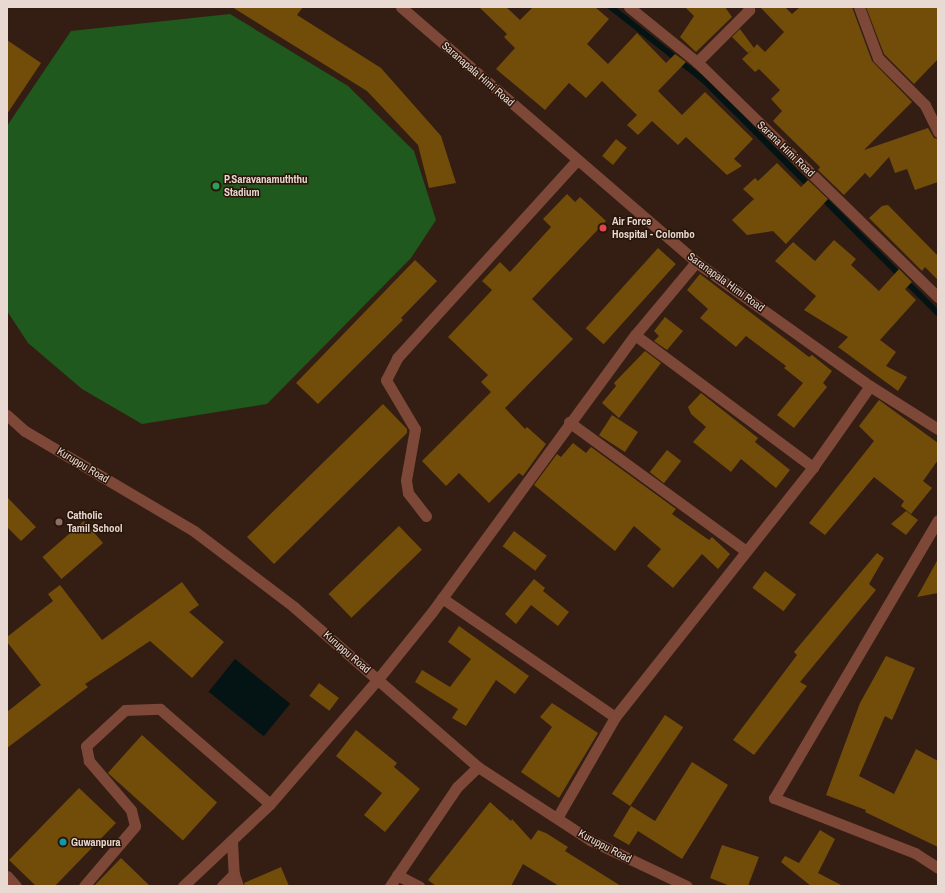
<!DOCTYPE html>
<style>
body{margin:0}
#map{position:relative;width:945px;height:893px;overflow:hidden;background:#341e13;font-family:"Archivo Narrow",sans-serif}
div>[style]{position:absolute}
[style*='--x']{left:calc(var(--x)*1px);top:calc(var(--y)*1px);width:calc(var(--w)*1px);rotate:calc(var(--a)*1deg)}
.green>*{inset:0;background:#1f591d}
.water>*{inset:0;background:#041314;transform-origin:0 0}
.stream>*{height:5.5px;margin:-2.75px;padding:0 2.75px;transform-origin:2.75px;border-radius:2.75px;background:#041314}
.building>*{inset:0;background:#714d09;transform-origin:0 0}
.minor>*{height:11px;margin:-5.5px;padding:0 5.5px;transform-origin:5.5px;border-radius:5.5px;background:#7d4837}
.tertiary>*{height:11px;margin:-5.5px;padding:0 5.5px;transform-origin:5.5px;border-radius:5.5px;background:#7d4837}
.dots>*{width:11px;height:11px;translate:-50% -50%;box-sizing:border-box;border:2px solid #2a150a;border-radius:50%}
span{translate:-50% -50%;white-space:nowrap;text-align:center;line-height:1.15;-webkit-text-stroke:3px #2a150a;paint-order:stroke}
.street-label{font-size:11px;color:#e8d9d2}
.poi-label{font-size:11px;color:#e8d9d2;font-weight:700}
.left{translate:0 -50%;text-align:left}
.frame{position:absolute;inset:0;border:8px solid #e8d9d2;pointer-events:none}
</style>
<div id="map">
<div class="green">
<div style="clip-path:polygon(230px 14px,348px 86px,414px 151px,436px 220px,411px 258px,267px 404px,142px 424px,82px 389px,28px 343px,7px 311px,7px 126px,71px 31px)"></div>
</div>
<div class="water">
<div style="left:235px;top:659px;width:71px;height:42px;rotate:39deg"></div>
</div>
<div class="stream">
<div style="--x:611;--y:7;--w:120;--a:38.2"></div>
<div style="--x:705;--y:81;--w:148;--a:45"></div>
<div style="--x:821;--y:196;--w:165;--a:45"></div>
</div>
<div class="building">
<div style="clip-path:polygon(232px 7px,303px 7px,297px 15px,381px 68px,441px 136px,456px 183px,429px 188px,418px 145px,367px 91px)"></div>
<div style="clip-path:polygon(479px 7px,506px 7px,520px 20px,533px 7px,595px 7px,609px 19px,587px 44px,608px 64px,637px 33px,666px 63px,675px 54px,686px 62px,658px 91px,682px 115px,705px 92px,753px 139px,734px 159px,742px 166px,727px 175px,686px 137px,678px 145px,652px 121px,638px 135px,627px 125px,637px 115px,602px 81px,586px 98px,569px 83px,545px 110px,496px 69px,515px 48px,504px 37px,507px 34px)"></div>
<div style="clip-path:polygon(685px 7px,725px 7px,732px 17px,696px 52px,680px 37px,694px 16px)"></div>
<div style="clip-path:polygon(760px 7px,785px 7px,792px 14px,800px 7px,852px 7px,872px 61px,912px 102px,864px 150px,928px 128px,934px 138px,938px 139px,938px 182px,915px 190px,907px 169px,895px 173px,889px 157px,870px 178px,865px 173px,844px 195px,818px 170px,820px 167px,773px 121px,782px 111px,771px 99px,780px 90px,759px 69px,755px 72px,742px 59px,753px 49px,748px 53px,732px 37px,740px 29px,754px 48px,757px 44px,765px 52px,784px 32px)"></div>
<div style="clip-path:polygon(866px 7px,938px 7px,938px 59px,914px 84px,884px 54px)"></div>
<div style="clip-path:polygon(7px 40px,41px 63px,7px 114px)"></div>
<div style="left:616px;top:139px;width:14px;height:22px;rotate:39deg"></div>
<div style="clip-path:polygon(777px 163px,801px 187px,808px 180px,828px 199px,786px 244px,773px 231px,747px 235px,732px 220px,754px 199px,743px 189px,755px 178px,758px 181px)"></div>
<div style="clip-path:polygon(567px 194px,575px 202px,580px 197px,606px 221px,532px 299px,573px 339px,505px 408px,525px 429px,527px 427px,546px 444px,523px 476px,519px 473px,489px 503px,459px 473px,446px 486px,422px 461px,491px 392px,481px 382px,488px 375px,448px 337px,492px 290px,482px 281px,500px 262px,510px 272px,551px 227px,543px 219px)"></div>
<div style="clip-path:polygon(888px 205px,938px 256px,938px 280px,925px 267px,922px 271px,869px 218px,882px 206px)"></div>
<div style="clip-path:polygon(834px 240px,856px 259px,851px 265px,879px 291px,899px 269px,912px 282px,905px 289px,916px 300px,880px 340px,896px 352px,886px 366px,907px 377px,898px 391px,838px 347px,848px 337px,804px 310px,816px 296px,775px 261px,793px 242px,815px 261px)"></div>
<div style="left:658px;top:248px;width:24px;height:108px;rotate:42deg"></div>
<div style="clip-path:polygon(415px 260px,437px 281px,401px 318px,403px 320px,318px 404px,296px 383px)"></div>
<div style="clip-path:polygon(700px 274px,809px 357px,812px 355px,832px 371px,823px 383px,827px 387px,794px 428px,777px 415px,803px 383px,784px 368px,786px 366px,746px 336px,736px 347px,700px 318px,708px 309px,687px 290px)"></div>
<div style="clip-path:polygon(665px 317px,683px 331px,667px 350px,654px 341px,659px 336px,654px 331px)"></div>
<div style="clip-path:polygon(645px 351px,661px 363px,619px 418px,602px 403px,616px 386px,614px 383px)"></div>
<div style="clip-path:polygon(701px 393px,758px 438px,755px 442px,790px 470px,776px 488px,741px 459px,731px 472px,693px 442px,706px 427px,691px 414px,688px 407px)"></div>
<div style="clip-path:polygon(879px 400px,938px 443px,938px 460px,923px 481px,932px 488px,911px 514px,901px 506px,904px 501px,874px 477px,825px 535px,809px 523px,874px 441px,859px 426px)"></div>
<div style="clip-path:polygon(383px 404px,407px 429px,407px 433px,274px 564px,247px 537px)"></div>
<div style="left:612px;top:415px;width:31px;height:24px;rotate:33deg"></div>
<div style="clip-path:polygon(573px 443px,586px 453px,591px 447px,676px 509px,672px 514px,709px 540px,712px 537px,730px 554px,718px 569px,702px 554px,673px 588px,647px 566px,661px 549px,634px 526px,615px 551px,534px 485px,557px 454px,561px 457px)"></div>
<div style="left:667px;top:450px;width:18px;height:28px;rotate:38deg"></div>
<div style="clip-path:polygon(7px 497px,36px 527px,21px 541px,7px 527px)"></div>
<div style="clip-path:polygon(906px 511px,918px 520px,906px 535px,891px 524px)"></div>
<div style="left:84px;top:521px;width:29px;height:55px;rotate:49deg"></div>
<div style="left:399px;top:526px;width:33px;height:98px;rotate:46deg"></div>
<div style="left:514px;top:531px;width:41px;height:19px;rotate:37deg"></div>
<div style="clip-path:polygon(877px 553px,884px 558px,869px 584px,876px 590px,800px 682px,807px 686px,754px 755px,733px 740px,797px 655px,794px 652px)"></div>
<div style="clip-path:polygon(938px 559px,938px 593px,917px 597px)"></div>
<div style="left:765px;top:571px;width:39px;height:21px;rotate:37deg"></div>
<div style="clip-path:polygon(534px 579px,545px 588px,543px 591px,569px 612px,558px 626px,531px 605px,516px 624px,505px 614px)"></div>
<div style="clip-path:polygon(182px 582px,199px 605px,189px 612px,224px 642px,192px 678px,150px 641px,85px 684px,88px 687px,7px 748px,7px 712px,41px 685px,7px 642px,7px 637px,53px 601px,48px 594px,60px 585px,102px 640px)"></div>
<div style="clip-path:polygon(459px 626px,529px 676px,515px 694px,496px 680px,466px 726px,452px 718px,458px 709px,415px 682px,422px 670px,450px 687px,471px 659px,448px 642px)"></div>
<div style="clip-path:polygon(886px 656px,915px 668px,892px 720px,885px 716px,859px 776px,894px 794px,916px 749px,938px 761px,938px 847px,865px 812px,866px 810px,826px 795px,860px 703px)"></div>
<div style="left:319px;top:683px;width:25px;height:16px;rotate:37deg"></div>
<div style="clip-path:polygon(552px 703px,598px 733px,559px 798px,521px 772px,552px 727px,540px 717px)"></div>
<div style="left:665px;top:715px;width:22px;height:95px;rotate:34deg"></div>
<div style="clip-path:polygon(356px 730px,397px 763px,394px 767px,420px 789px,385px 832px,364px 815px,382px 793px,336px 756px)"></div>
<div style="left:142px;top:735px;width:101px;height:51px;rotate:42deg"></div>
<div style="clip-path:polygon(692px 762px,728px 785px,682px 859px,638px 831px,629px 845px,613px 836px,631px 806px,655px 821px)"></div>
<div style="clip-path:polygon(79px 788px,116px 823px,55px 886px,36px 886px,9px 860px)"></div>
<div style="clip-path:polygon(490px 802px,511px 821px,512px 819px,531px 840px,538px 830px,546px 833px,568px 847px,565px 851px,621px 886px,559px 886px,523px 864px,511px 886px,436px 886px,428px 880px)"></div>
<div style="clip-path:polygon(820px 830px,835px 839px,818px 873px,843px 886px,811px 886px,781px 862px,785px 856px,799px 863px)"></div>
<div style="clip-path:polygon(722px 845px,759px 857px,748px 886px,730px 886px,710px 878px)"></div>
<div style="clip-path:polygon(121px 858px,150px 886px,94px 886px)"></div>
<div style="clip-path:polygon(281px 867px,289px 886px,245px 886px,244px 883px)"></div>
</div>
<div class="minor">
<div style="--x:629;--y:7;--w:87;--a:39"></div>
<div style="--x:697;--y:62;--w:337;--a:44.3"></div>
<div style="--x:859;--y:7;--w:54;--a:69.6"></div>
<div style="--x:878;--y:58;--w:66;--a:45"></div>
<div style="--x:925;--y:105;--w:30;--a:64"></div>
<div style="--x:697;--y:62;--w:74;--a:-45"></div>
<div style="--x:749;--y:10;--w:3;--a:-108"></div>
<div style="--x:635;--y:335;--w:222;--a:36.6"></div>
<div style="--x:7;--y:415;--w:24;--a:42"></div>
<div style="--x:25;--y:431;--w:196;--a:30.6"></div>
<div style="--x:194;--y:531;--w:126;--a:37.2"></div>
<div style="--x:294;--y:607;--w:244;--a:41"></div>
<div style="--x:478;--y:767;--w:134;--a:33.1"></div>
<div style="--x:590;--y:840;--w:107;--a:25.4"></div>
<div style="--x:569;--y:422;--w:219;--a:36.1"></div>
<div style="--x:426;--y:516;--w:29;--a:-128"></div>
<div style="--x:408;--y:493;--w:13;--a:-99"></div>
<div style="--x:406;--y:480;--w:52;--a:-80"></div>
<div style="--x:415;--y:429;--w:57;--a:-120.6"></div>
<div style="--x:386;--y:380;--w:25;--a:-63"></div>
<div style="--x:397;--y:358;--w:268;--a:-47.7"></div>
<div style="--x:938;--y:520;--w:323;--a:120.5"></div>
<div style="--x:774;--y:798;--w:151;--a:21.3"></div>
<div style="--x:915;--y:853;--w:27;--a:33"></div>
<div style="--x:442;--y:598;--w:210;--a:34.5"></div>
<div style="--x:557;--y:818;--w:116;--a:-60.1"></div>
<div style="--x:615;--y:717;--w:319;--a:-51.6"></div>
<div style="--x:813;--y:467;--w:99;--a:-54.9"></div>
<div style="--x:232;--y:841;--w:33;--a:87"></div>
<div style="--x:234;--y:874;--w:13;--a:72"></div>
<div style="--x:397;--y:875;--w:25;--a:27"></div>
<div style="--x:7;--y:876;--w:13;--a:48"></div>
<div style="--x:84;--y:886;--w:79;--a:-49.6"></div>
<div style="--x:135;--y:826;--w:16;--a:-104"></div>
<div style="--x:131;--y:810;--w:65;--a:-130.6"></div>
<div style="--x:89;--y:761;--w:15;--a:-101"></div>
<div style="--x:86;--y:746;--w:53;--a:-42.7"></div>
<div style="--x:125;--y:710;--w:35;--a:-2"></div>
<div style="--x:160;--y:709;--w:145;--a:40.8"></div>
<div style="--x:183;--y:886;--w:120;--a:-43.3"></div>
<div style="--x:270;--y:804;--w:165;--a:-49.2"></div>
<div style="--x:378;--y:679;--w:86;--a:-51.1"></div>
<div style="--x:432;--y:612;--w:343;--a:-53.8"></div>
<div style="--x:635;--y:335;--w:95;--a:-50.1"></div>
<div style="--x:222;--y:886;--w:17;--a:-45"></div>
<div style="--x:390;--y:886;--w:120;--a:-55.9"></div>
<div style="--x:457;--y:787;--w:29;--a:-44"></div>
</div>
<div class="tertiary">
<div style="--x:401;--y:7;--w:390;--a:40.8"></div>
<div style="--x:696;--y:262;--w:214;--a:35.5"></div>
<div style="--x:870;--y:386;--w:80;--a:32.3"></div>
</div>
<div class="dots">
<div style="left:216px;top:186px;background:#2e9e5b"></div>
<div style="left:603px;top:228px;background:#e0444e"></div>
<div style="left:59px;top:522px;background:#8d6e63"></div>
<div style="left:63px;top:842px;background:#0f9aa8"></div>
</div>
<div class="street-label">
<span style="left:478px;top:74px;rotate:41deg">Saranapala Himi Road</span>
<span style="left:786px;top:149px;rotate:44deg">Sarana Himi Road</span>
<span style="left:726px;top:282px;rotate:36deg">Saranapala Himi Road</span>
<span style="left:83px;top:465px;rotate:31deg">Kuruppu Road</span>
<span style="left:347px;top:652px;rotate:41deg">Kuruppu Road</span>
<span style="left:605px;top:846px;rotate:28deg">Kuruppu Road</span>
</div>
<div class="poi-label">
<span class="left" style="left:224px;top:186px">P.Saravanamuththu<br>Stadium</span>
<span class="left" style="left:612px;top:228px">Air Force<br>Hospital - Colombo</span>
<span class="left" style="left:67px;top:522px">Catholic<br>Tamil School</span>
<span class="left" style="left:71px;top:842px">Guwanpura</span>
</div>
<div class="frame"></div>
</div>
